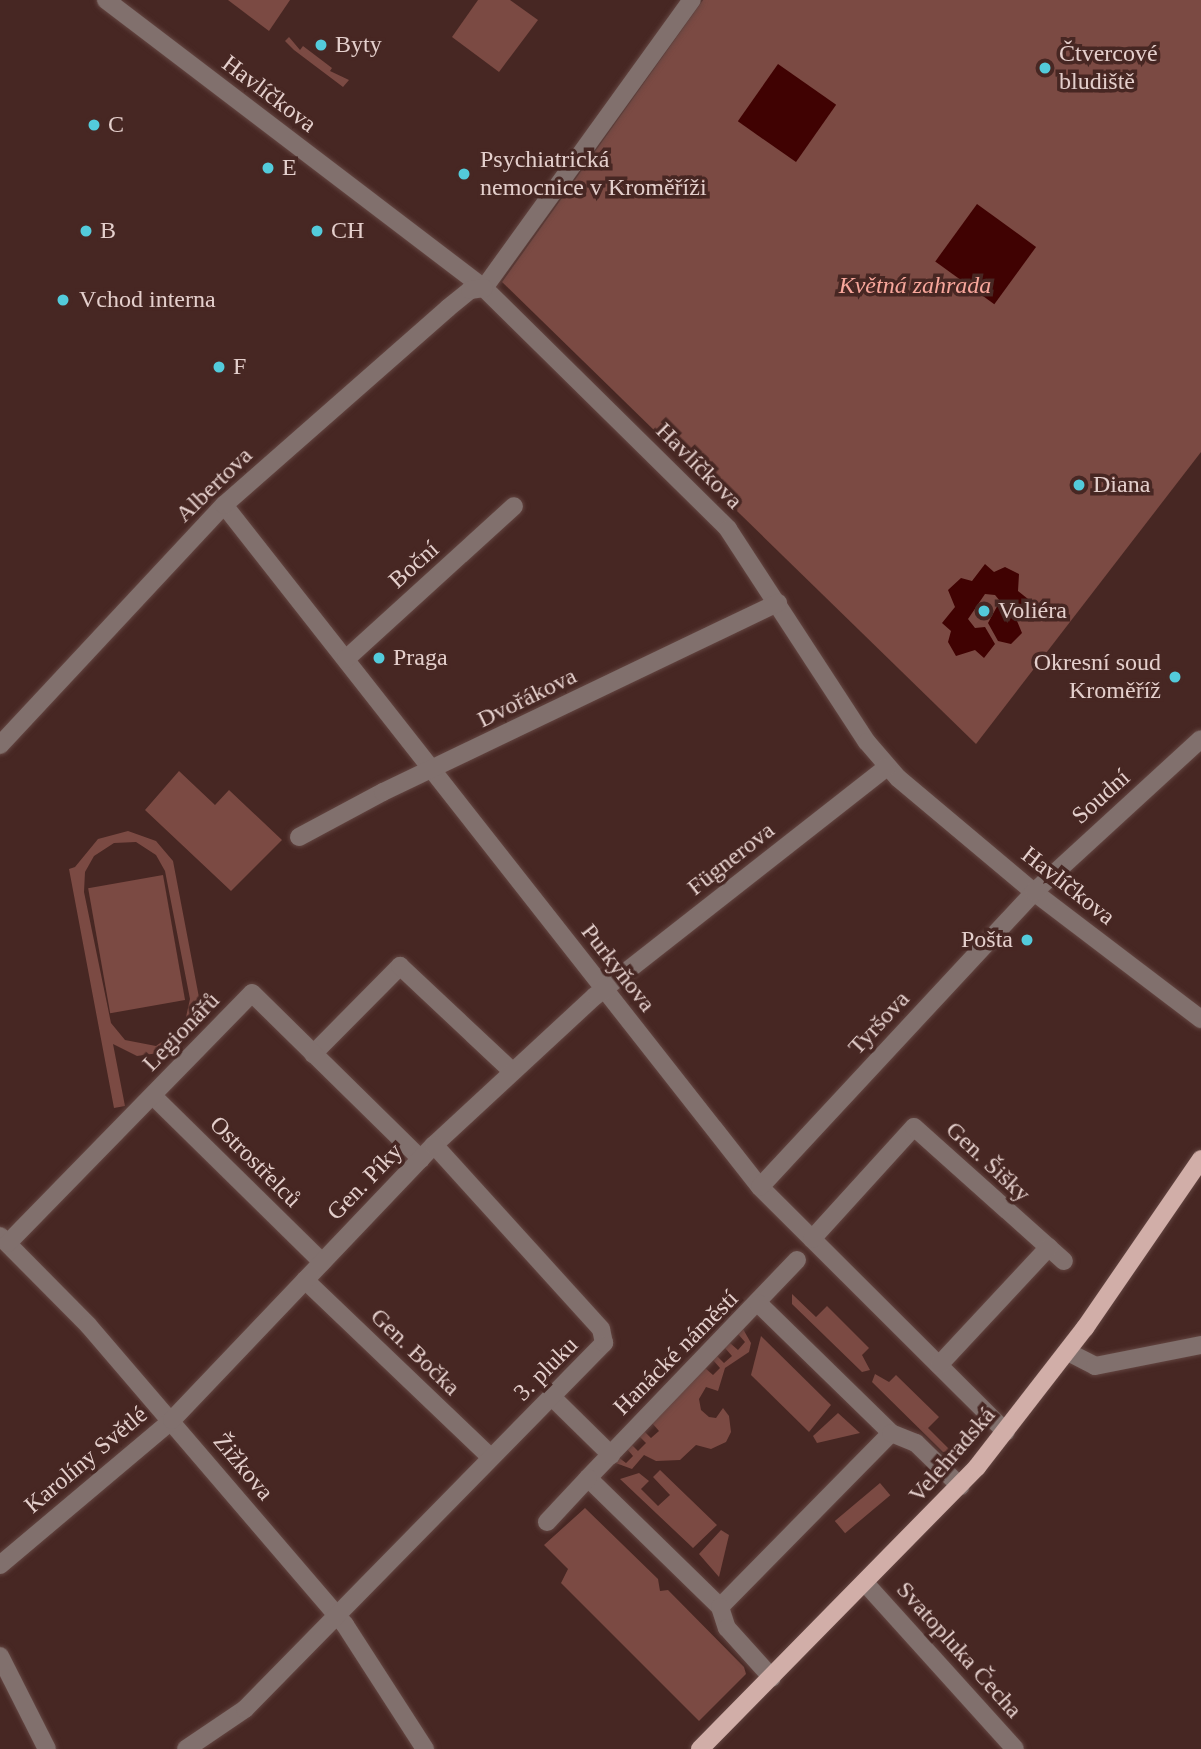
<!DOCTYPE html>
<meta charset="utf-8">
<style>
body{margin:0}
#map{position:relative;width:1201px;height:1749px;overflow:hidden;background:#472723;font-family:Georgia,serif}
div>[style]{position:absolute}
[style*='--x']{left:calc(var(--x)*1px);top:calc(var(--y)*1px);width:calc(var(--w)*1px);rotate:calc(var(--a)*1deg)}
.green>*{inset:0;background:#7b4a43;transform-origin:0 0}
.water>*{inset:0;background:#400202;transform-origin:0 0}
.roads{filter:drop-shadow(0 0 2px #634541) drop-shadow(0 0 2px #634541)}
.minor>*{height:18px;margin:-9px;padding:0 9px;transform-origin:9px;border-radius:9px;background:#81706d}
.major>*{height:18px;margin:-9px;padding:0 9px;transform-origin:9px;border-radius:9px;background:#d1aea8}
.dots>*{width:19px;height:19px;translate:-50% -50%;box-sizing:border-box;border:4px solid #472723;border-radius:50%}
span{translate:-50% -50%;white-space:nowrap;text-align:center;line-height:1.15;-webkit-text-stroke:7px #472723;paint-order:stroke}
.poi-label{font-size:24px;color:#e4cfcc}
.left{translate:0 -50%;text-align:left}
.right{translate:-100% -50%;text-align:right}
.street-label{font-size:24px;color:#e4cfcc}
.park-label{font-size:24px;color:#f8a79c;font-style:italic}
</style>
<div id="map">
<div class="green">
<div style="clip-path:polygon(228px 0,290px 0,269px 31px)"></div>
<div style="clip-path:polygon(478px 0,510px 0,538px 20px,499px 72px,452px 37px)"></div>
<div style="clip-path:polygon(703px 0,1201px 0,1201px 452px,976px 744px,502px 282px)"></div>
<div style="clip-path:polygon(289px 37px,300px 50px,303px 46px,332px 68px,330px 71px,349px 80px,343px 87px,294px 50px,285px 41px)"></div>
<div style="clip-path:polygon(179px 771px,215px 805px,229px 790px,282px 840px,231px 891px,145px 810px)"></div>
<div style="clip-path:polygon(evenodd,128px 831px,156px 841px,173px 861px,201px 1008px,192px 1033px,173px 1051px,137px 1056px,113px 1044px,125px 1106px,114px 1108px,69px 869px,75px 867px,98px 839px,128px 831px,136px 842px,156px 855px,165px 871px,190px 999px,184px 1026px,156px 1046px,125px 1040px,111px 1023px,84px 892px,85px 872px,94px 856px,114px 843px,136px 842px)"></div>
<div style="left:163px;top:875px;width:127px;height:76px;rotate:80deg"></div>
<div style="clip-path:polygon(792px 1294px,816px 1317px,827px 1306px,869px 1348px,862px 1355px,870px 1370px,862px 1372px,792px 1304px)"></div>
<div style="clip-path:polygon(743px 1329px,751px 1343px,749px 1352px,725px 1368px,718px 1391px,706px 1387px,699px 1399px,701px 1410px,709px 1417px,716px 1418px,723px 1408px,729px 1416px,731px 1432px,726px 1442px,711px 1449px,696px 1445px,680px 1460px,656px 1461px,644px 1455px,632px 1469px,613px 1462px,618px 1457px,626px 1463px,633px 1456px,627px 1449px,631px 1444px,638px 1451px,646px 1443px,639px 1436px,644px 1431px,651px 1438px,659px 1431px,652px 1423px,705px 1368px,713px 1375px,720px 1368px,713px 1360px,717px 1356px,724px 1363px,732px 1356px,725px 1348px,730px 1343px,738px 1350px,745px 1342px,738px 1334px)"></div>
<div style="clip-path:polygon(761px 1336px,831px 1405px,809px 1432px,751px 1375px)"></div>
<div style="clip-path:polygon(875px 1374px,889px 1382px,896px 1375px,939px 1417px,928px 1428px,951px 1451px,943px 1452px,872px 1382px)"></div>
<div style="clip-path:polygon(838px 1413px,860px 1433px,817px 1443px,813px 1436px)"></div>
<div style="clip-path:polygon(660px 1470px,717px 1525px,693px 1548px,620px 1479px,639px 1473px,649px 1481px,641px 1489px,658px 1506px,670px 1495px,653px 1477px)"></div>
<div style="left:880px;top:1483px;width:16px;height:59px;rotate:50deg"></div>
<div style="clip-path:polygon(585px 1508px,658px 1579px,660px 1591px,668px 1590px,744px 1667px,746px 1674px,699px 1721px,561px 1583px,568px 1569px,544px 1545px)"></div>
<div style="clip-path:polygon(721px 1530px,729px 1535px,719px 1577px,699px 1554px)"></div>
</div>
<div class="water">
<div style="left:778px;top:64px;width:71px;height:70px;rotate:35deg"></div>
<div style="left:977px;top:204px;width:73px;height:71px;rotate:36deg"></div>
<div style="clip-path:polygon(985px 564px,994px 572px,1005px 567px,1019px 574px,1018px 591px,1028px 599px,1015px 616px,1022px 633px,1011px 644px,998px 641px,988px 623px,1000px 601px,995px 595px,985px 594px,968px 619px,975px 628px,985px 627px,995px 644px,984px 658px,975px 650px,956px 656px,948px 642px,951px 631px,942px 623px,955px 607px,948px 590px,961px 578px,972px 581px)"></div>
</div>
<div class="roads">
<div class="minor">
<div style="--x:106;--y:0;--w:475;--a:37.3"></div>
<div style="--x:484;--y:288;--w:343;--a:44.6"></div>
<div style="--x:728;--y:529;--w:254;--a:56.9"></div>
<div style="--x:867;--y:742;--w:48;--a:49.3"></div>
<div style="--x:898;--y:778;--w:177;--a:40"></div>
<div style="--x:1034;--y:892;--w:210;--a:37.3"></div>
<div style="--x:484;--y:288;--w:355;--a:-54.2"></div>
<div style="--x:224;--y:505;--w:867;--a:51.84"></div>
<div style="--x:760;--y:1187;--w:347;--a:44.9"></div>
<div style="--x:346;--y:659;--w:227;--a:-42.3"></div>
<div style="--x:0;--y:745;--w:328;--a:-47"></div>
<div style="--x:224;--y:505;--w:298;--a:-41.3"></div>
<div style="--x:448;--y:308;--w:28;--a:-39"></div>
<div style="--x:470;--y:290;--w:14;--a:-8"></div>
<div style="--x:299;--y:837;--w:95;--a:-28.2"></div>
<div style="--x:383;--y:792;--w:438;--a:-25.6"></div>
<div style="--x:313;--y:1054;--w:124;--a:-45.3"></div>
<div style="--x:400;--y:966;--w:154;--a:43.2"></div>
<div style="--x:153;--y:1096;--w:237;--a:44.5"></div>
<div style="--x:760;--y:1187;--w:403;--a:-47.1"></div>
<div style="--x:1034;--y:892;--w:226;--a:-42.5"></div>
<div style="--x:0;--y:1236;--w:125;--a:45.3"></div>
<div style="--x:88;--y:1325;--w:395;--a:49.4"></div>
<div style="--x:345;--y:1625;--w:148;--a:57.2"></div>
<div style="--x:812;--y:1239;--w:151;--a:-47.7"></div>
<div style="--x:914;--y:1127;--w:201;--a:41.8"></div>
<div style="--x:8;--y:1243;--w:349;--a:-45.7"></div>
<div style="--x:252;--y:993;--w:237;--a:44.5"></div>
<div style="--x:797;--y:1260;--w:302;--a:133.8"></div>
<div style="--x:588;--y:1478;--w:185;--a:44.3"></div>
<div style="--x:720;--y:1607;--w:244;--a:-45.5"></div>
<div style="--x:305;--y:1280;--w:257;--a:43.7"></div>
<div style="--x:758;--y:1303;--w:186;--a:44.3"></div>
<div style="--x:891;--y:1433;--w:27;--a:22"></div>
<div style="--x:916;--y:1443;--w:62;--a:44.3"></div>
<div style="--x:1068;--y:1352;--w:30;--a:27"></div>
<div style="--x:1095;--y:1366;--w:108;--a:-11.2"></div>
<div style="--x:939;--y:1365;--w:161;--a:-47"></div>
<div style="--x:552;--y:1397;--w:83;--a:44.5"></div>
<div style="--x:547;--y:1522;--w:60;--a:-47"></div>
<div style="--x:0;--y:1565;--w:225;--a:-40.1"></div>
<div style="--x:172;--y:1420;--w:380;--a:-46.4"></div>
<div style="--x:434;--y:1145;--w:219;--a:-42.8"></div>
<div style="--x:595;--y:996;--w:371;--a:-38.1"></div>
<div style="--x:866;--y:1584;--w:222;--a:47.9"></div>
<div style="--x:720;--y:1607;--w:22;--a:72"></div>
<div style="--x:727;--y:1628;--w:67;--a:48"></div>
<div style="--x:0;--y:1656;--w:104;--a:63.2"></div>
<div style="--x:186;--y:1749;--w:71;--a:-34.1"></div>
<div style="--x:245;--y:1709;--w:513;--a:-45.55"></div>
<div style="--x:604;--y:1343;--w:14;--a:-102"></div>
<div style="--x:601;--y:1329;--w:248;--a:-132.2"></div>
</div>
<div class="major">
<div style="--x:700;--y:1749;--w:395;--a:-45.5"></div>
<div style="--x:977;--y:1467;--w:176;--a:-52.2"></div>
<div style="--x:1085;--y:1328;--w:205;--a:-55.5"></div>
</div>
</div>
<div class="dots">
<div style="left:321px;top:45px;background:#53cbdb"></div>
<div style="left:1045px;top:68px;background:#53cbdb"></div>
<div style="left:94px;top:125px;background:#53cbdb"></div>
<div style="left:268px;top:168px;background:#53cbdb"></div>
<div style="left:464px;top:174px;background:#53cbdb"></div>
<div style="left:86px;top:231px;background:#53cbdb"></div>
<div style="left:317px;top:231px;background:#53cbdb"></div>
<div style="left:63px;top:300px;background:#53cbdb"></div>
<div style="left:219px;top:367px;background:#53cbdb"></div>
<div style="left:1079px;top:485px;background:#53cbdb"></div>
<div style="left:984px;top:611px;background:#53cbdb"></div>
<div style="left:379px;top:658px;background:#53cbdb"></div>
<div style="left:1175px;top:677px;background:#53cbdb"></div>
<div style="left:1027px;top:940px;background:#53cbdb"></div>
</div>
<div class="poi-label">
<span class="left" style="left:335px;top:45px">Byty</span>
<span class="left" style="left:1059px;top:68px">Čtvercové<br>bludiště</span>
<span class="left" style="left:108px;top:125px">C</span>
<span class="left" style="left:480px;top:174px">Psychiatrická<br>nemocnice v Kroměříži</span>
<span class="left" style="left:282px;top:168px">E</span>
<span class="left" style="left:100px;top:231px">B</span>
<span class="left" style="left:331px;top:231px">CH</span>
<span class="left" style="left:79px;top:300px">Vchod interna</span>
<span class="left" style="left:233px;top:367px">F</span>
<span class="left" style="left:1093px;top:485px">Diana</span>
<span class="left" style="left:998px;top:611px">Voliéra</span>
<span class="left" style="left:393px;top:658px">Praga</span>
<span class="right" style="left:1161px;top:677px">Okresní soud<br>Kroměříž</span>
<span class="right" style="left:1013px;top:940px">Pošta</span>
</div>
<div class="street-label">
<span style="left:269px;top:94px;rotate:37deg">Havlíčkova</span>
<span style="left:699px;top:466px;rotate:45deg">Havlíčkova</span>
<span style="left:214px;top:485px;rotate:-44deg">Albertova</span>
<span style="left:414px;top:565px;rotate:-42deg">Boční</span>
<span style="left:527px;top:698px;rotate:-26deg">Dvořákova</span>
<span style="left:1101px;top:797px;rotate:-42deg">Soudní</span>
<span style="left:731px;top:859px;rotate:-38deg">Fügnerova</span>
<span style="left:1068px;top:886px;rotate:38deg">Havlíčkova</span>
<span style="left:618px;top:968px;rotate:52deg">Purkyňova</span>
<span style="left:879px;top:1023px;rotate:-47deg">Tyršova</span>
<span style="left:181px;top:1032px;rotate:-46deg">Legionářů</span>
<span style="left:255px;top:1162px;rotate:45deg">Ostrostřelců</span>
<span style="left:988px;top:1162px;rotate:43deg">Gen. Šišky</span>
<span style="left:365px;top:1182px;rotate:-46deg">Gen. Píky</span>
<span style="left:415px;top:1352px;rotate:44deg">Gen. Bočka</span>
<span style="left:676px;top:1353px;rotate:-45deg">Hanácké náměstí</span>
<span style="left:546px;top:1369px;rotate:-45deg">3. pluku</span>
<span style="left:952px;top:1455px;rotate:-49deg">Velehradská</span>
<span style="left:86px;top:1460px;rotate:-40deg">Karolíny Světlé</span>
<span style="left:243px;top:1467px;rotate:50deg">Žižkova</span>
<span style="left:959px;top:1650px;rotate:48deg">Svatopluka Čecha</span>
</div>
<div class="park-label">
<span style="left:915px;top:286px">Květná zahrada</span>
</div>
</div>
